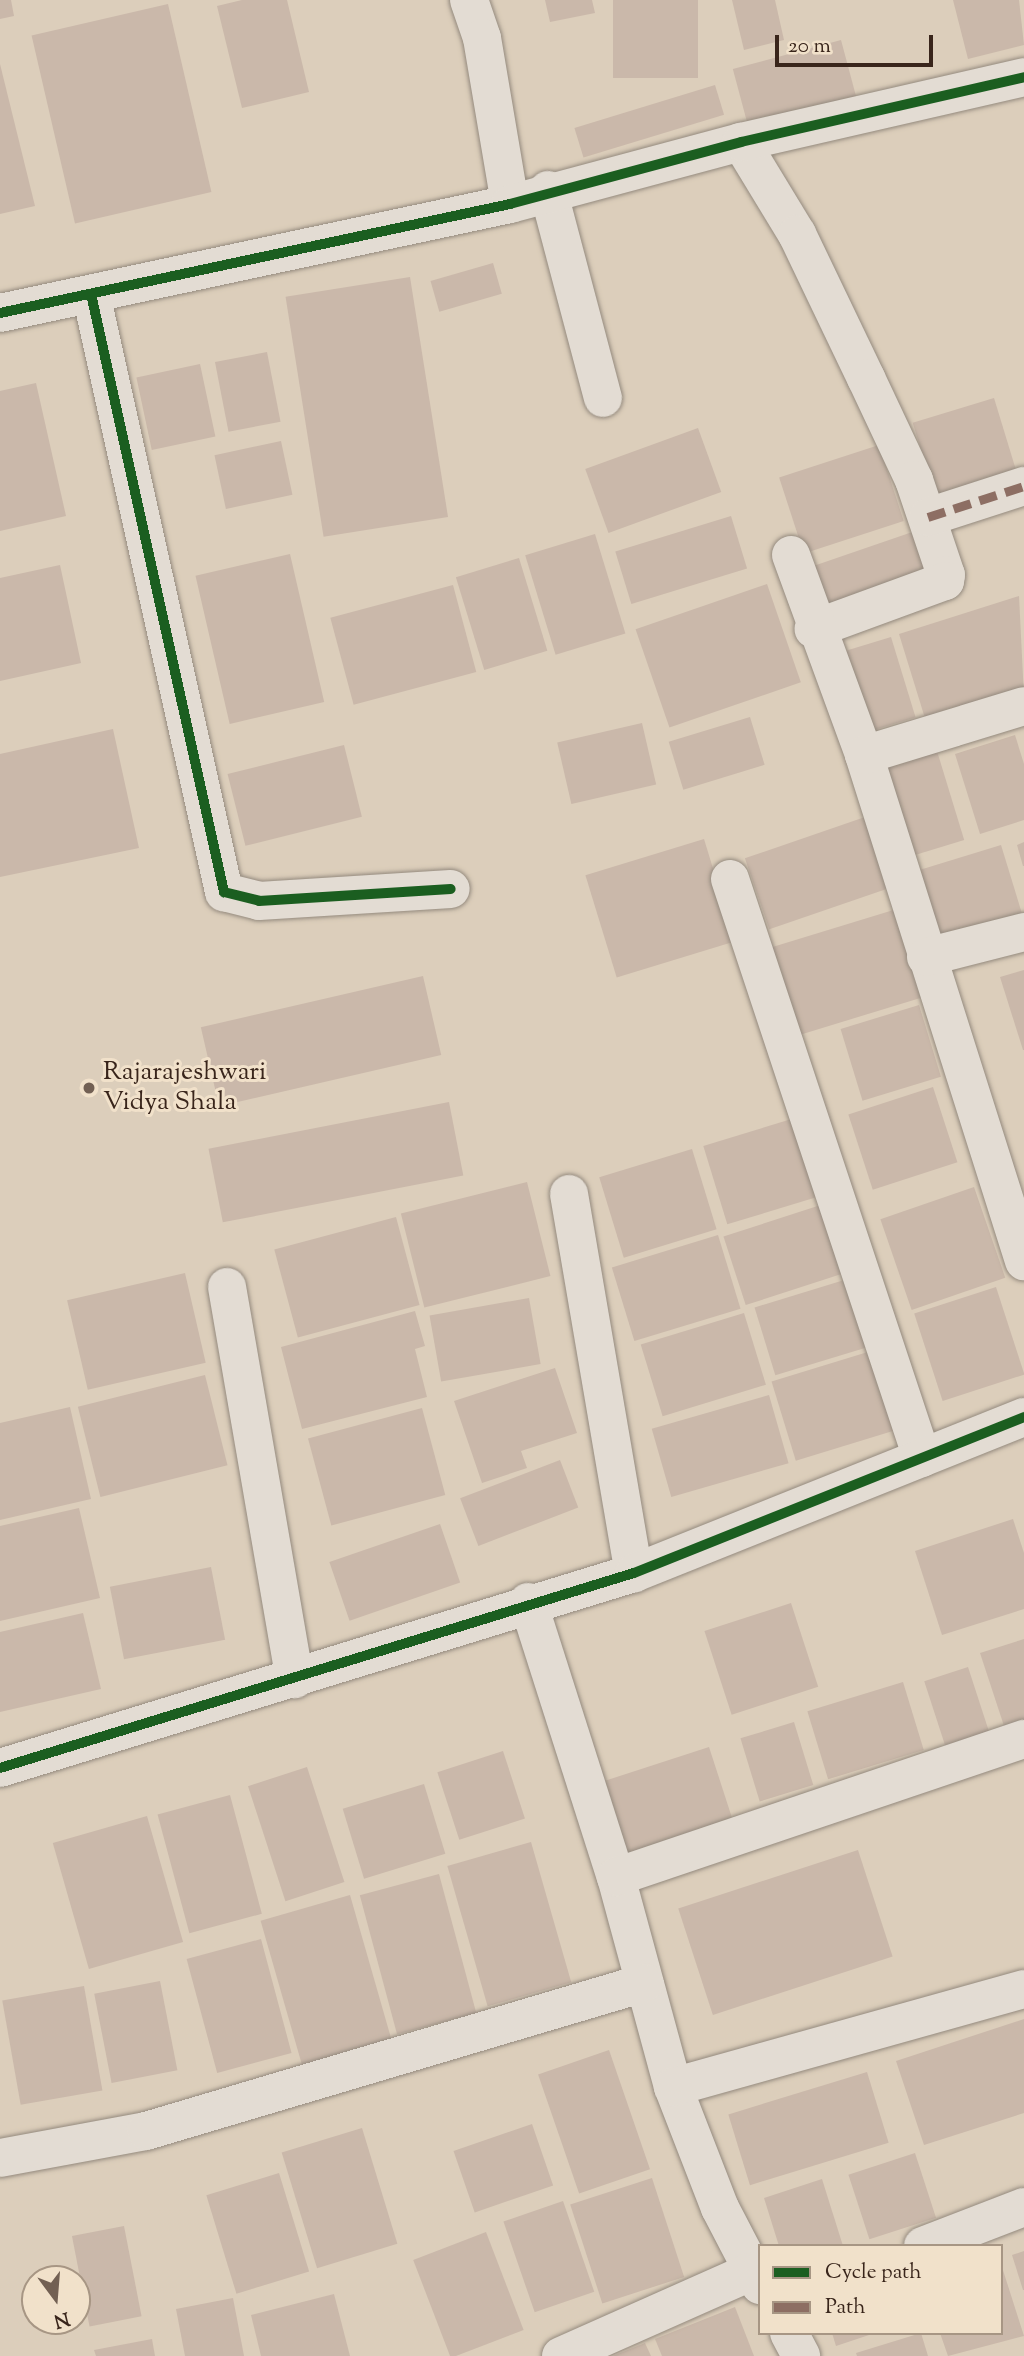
<!DOCTYPE html>
<style>
body{margin:0}
#map{position:relative;width:1024px;height:2356px;overflow:hidden;background:#dccebb;font-family:"Sorts Mill Goudy",serif}
div>[style]{position:absolute}
[style*='--x']{left:calc(var(--x)*1px);top:calc(var(--y)*1px);width:calc(var(--w)*1px);rotate:calc(var(--a)*1deg)}
.building>*{inset:0;background:#cab8aa;transform-origin:0 0}
.roads{filter:drop-shadow(0 0 2px #948a7e) drop-shadow(0 0 2px #948a7e)}
.minor>*{height:38px;margin:-19px;padding:0 19px;transform-origin:19px;border-radius:19px;background:#e3dcd3}
.quiet>*{height:9px;margin-top:-4.5px;transform-origin:0;background:repeating-linear-gradient(90deg,#8d6e63 0 18px,transparent 0 27px)}
.cycleway>*{height:10px;margin:-5px;padding:0 5px;transform-origin:5px;border-radius:5px;background:#1b5e20}
.dots>*{width:19px;height:19px;translate:-50% -50%;box-sizing:border-box;border:4px solid #f1e1ca;border-radius:50%}
span{translate:-50% -50%;white-space:nowrap;text-align:center;line-height:1.15;-webkit-text-stroke:6px #f1e1ca;paint-order:stroke}
.poi-label{font-size:26px;color:#39251b}
.left{translate:0 -50%;text-align:left}
.legend{position:absolute;left:758px;top:2244px;width:245px;height:91px;box-sizing:border-box;background:#f1e1ca;border:2px solid #a79684;margin:0;padding:9px 12px;list-style:none;font-size:21px;color:#39251b}
.legend li{display:flex;align-items:center;gap:14px;height:35px}
.legend b{width:35px;border:2px solid #a79684}
.north{position:absolute;left:21px;top:2265px;width:70px;height:70px;box-sizing:border-box;background:#f1e1ca;border:2px solid #a79684;border-radius:50%;rotate:164deg;font-size:19px;font-weight:700;line-height:28px;text-align:center;color:#39251b}
.north::after{content:'';display:block;margin:auto;width:24px;height:32px;background:#726053;clip-path:polygon(50% 0,100% 100%,50% 72%,0 100%)}
.scale{position:absolute;left:775px;top:35px;width:158px;height:32px;box-sizing:border-box;border:4px solid #39251b;border-top:0;padding-left:9px;font-size:21px;line-height:24px;white-space:nowrap;color:#39251b;-webkit-text-stroke:5px #f1e1ca;paint-order:stroke}
</style>
<div id="map">
<div class="building">
<div style="clip-path:polygon(0 0,11px 0,14px 16px,0 19px)"></div>
<div style="clip-path:polygon(242px 0,287px 0,309px 92px,242px 108px,217px 6px)"></div>
<div style="clip-path:polygon(545px 0,592px 0,595px 13px,550px 22px)"></div>
<div style="left:613px;top:0;width:85px;height:78px"></div>
<div style="clip-path:polygon(732px 0,775px 0,784px 40px,744px 50px)"></div>
<div style="clip-path:polygon(953px 0,1019px 0,1024px 45px,968px 59px)"></div>
<div style="left:168px;top:4px;width:193px;height:140px;rotate:77deg"></div>
<div style="left:841px;top:40px;width:60px;height:112px;rotate:75deg"></div>
<div style="clip-path:polygon(0 64px,35px 206px,0 214px)"></div>
<div style="left:715px;top:85px;width:31px;height:147px;rotate:73deg"></div>
<div style="left:493px;top:263px;width:32px;height:65px;rotate:74deg"></div>
<div style="left:410px;top:277px;width:243px;height:126px;rotate:81deg"></div>
<div style="left:267px;top:352px;width:71px;height:53px;rotate:79deg"></div>
<div style="left:200px;top:364px;width:74px;height:65px;rotate:78deg"></div>
<div style="clip-path:polygon(36px 383px,66px 516px,0 531px,0 391px)"></div>
<div style="left:994px;top:398px;width:77px;height:85px;rotate:73deg"></div>
<div style="left:698px;top:428px;width:68px;height:120px;rotate:70deg"></div>
<div style="left:281px;top:441px;width:55px;height:68px;rotate:78deg"></div>
<div style="left:879px;top:445px;width:80px;height:105px;rotate:72deg"></div>
<div style="left:731px;top:516px;width:55px;height:121px;rotate:73deg"></div>
<div style="left:924px;top:528px;width:42px;height:127px;rotate:71deg"></div>
<div style="left:595px;top:534px;width:104px;height:73px;rotate:73deg"></div>
<div style="left:290px;top:554px;width:152px;height:97px;rotate:77deg"></div>
<div style="left:519px;top:558px;width:97px;height:66px;rotate:73deg"></div>
<div style="clip-path:polygon(60px 565px,81px 663px,0 681px,0 578px)"></div>
<div style="left:767px;top:584px;width:104px;height:139px;rotate:71deg"></div>
<div style="left:453px;top:585px;width:90px;height:127px;rotate:75deg"></div>
<div style="clip-path:polygon(1019px 596px,1024px 697px,928px 728px,899px 634px)"></div>
<div style="left:891px;top:637px;width:84px;height:54px;rotate:73deg"></div>
<div style="left:750px;top:717px;width:50px;height:85px;rotate:73deg"></div>
<div style="left:642px;top:723px;width:63px;height:87px;rotate:77deg"></div>
<div style="clip-path:polygon(113px 729px,139px 848px,0 877px,0 754px)"></div>
<div style="clip-path:polygon(1015px 735px,1024px 764px,1024px 820px,980px 834px,955px 754px)"></div>
<div style="left:344px;top:745px;width:74px;height:120px;rotate:76deg"></div>
<div style="left:937px;top:751px;width:93px;height:65px;rotate:73deg"></div>
<div style="left:865px;top:817px;width:75px;height:127px;rotate:71deg"></div>
<div style="left:704px;top:839px;width:107px;height:124px;rotate:73deg"></div>
<div style="clip-path:polygon(1024px 842px,1024px 866px,1023px 866px,1017px 845px)"></div>
<div style="left:1001px;top:845px;width:76px;height:98px;rotate:73deg"></div>
<div style="left:900px;top:908px;width:92px;height:135px;rotate:73deg"></div>
<div style="clip-path:polygon(1024px 970px,1024px 1050px,1023px 1050px,1000px 977px)"></div>
<div style="left:423px;top:976px;width:81px;height:228px;rotate:77deg"></div>
<div style="left:919px;top:1005px;width:75px;height:82px;rotate:73deg"></div>
<div style="left:933px;top:1087px;width:79px;height:89px;rotate:72deg"></div>
<div style="left:449px;top:1102px;width:75px;height:245px;rotate:79deg"></div>
<div style="left:798px;top:1117px;width:82px;height:99px;rotate:73deg"></div>
<div style="left:692px;top:1149px;width:84px;height:97px;rotate:73deg"></div>
<div style="left:527px;top:1182px;width:97px;height:130px;rotate:76deg"></div>
<div style="left:974px;top:1187px;width:96px;height:99px;rotate:71deg"></div>
<div style="left:830px;top:1202px;width:72px;height:112px;rotate:72deg"></div>
<div style="left:396px;top:1217px;width:91px;height:126px;rotate:75deg"></div>
<div style="left:718px;top:1235px;width:77px;height:111px;rotate:73deg"></div>
<div style="left:185px;top:1273px;width:92px;height:121px;rotate:77deg"></div>
<div style="left:854px;top:1277px;width:71px;height:104px;rotate:73deg"></div>
<div style="left:996px;top:1287px;width:92px;height:86px;rotate:72deg"></div>
<div style="left:529px;top:1298px;width:67px;height:101px;rotate:80deg"></div>
<div style="clip-path:polygon(415px 1311px,425px 1346px,415px 1349px,427px 1397px,302px 1429px,281px 1347px)"></div>
<div style="left:744px;top:1313px;width:75px;height:108px;rotate:73deg"></div>
<div style="left:871px;top:1351px;width:83px;height:104px;rotate:73deg"></div>
<div style="clip-path:polygon(555px 1368px,577px 1433px,521px 1451px,527px 1468px,482px 1483px,454px 1401px)"></div>
<div style="left:205px;top:1375px;width:93px;height:131px;rotate:76deg"></div>
<div style="left:769px;top:1395px;width:71px;height:122px;rotate:74deg"></div>
<div style="clip-path:polygon(70px 1407px,91px 1499px,0 1520px,0 1423px)"></div>
<div style="left:422px;top:1408px;width:90px;height:118px;rotate:75deg"></div>
<div style="left:560px;top:1460px;width:51px;height:107px;rotate:69deg"></div>
<div style="clip-path:polygon(79px 1508px,100px 1598px,0 1621px,0 1526px)"></div>
<div style="clip-path:polygon(1013px 1519px,1024px 1553px,1024px 1609px,942px 1635px,915px 1551px)"></div>
<div style="left:440px;top:1524px;width:62px;height:117px;rotate:71deg"></div>
<div style="left:211px;top:1567px;width:74px;height:103px;rotate:79deg"></div>
<div style="left:791px;top:1603px;width:88px;height:91px;rotate:72deg"></div>
<div style="clip-path:polygon(83px 1613px,101px 1689px,0 1712px,0 1632px)"></div>
<div style="clip-path:polygon(1024px 1639px,1024px 1726px,1006px 1732px,980px 1653px)"></div>
<div style="left:968px;top:1667px;width:71px;height:46px;rotate:72deg"></div>
<div style="left:903px;top:1682px;width:71px;height:100px;rotate:73deg"></div>
<div style="left:794px;top:1722px;width:66px;height:56px;rotate:73deg"></div>
<div style="left:709px;top:1747px;width:88px;height:110px;rotate:72deg"></div>
<div style="left:503px;top:1751px;width:71px;height:69px;rotate:72deg"></div>
<div style="left:307px;top:1767px;width:121px;height:62px;rotate:72deg"></div>
<div style="left:424px;top:1784px;width:73px;height:85px;rotate:73deg"></div>
<div style="left:230px;top:1795px;width:123px;height:75px;rotate:75deg"></div>
<div style="left:147px;top:1816px;width:131px;height:98px;rotate:74deg"></div>
<div style="left:531px;top:1842px;width:146px;height:87px;rotate:74deg"></div>
<div style="left:858px;top:1850px;width:112px;height:189px;rotate:72deg"></div>
<div style="left:439px;top:1874px;width:144px;height:82px;rotate:75deg"></div>
<div style="left:350px;top:1895px;width:150px;height:93px;rotate:74deg"></div>
<div style="left:261px;top:1939px;width:118px;height:77px;rotate:75deg"></div>
<div style="left:160px;top:1981px;width:91px;height:67px;rotate:79deg"></div>
<div style="left:84px;top:1986px;width:106px;height:83px;rotate:80deg"></div>
<div style="clip-path:polygon(1024px 2019px,1024px 2113px,924px 2145px,896px 2061px)"></div>
<div style="left:609px;top:2050px;width:126px;height:75px;rotate:71deg"></div>
<div style="left:867px;top:2072px;width:74px;height:145px;rotate:73deg"></div>
<div style="left:532px;top:2124px;width:65px;height:83px;rotate:71deg"></div>
<div style="left:362px;top:2128px;width:121px;height:84px;rotate:73deg"></div>
<div style="left:915px;top:2153px;width:68px;height:70px;rotate:72deg"></div>
<div style="left:279px;top:2173px;width:103px;height:76px;rotate:73deg"></div>
<div style="left:652px;top:2178px;width:104px;height:86px;rotate:72deg"></div>
<div style="clip-path:polygon(822px 2179px,843px 2246px,779px 2246px,764px 2198px)"></div>
<div style="left:563px;top:2201px;width:96px;height:63px;rotate:71deg"></div>
<div style="left:124px;top:2226px;width:92px;height:53px;rotate:79deg"></div>
<div style="left:486px;top:2232px;width:105px;height:78px;rotate:69deg"></div>
<div style="clip-path:polygon(1024px 2251px,1024px 2290px,1023px 2290px,1012px 2255px)"></div>
<div style="clip-path:polygon(1002px 2267px,1024px 2336px,948px 2356px,940px 2333px,1001px 2333px)"></div>
<div style="clip-path:polygon(334px 2294px,350px 2356px,261px 2356px,251px 2315px)"></div>
<div style="clip-path:polygon(233px 2298px,244px 2356px,185px 2356px,176px 2309px)"></div>
<div style="clip-path:polygon(735px 2307px,754px 2356px,662px 2356px,655px 2339px)"></div>
<div style="clip-path:polygon(832px 2333px,872px 2333px,872px 2334px,836px 2346px)"></div>
<div style="clip-path:polygon(921px 2333px,928px 2356px,857px 2356px,856px 2353px)"></div>
<div style="clip-path:polygon(152px 2339px,155px 2356px,96px 2356px,94px 2350px)"></div>
<div style="clip-path:polygon(645px 2343px,651px 2356px,613px 2356px)"></div>
</div>
<div class="roads">
<div class="minor">
<div style="--x:469;--y:0;--w:40;--a:71.1"></div>
<div style="--x:482;--y:38;--w:168;--a:80.4"></div>
<div style="--x:741;--y:142;--w:108;--a:58.7"></div>
<div style="--x:797;--y:234;--w:160;--a:64.4"></div>
<div style="--x:866;--y:378;--w:113;--a:64.8"></div>
<div style="--x:914;--y:480;--w:100;--a:71.4"></div>
<div style="--x:946;--y:575;--w:6;--a:99"></div>
<div style="--x:945;--y:581;--w:140;--a:159.9"></div>
<div style="--x:548;--y:190;--w:215;--a:75.2"></div>
<div style="--x:91;--y:294;--w:613;--a:77.46"></div>
<div style="--x:224;--y:892;--w:36;--a:14"></div>
<div style="--x:259;--y:901;--w:192;--a:-3.6"></div>
<div style="--x:0;--y:313;--w:522;--a:-12.06"></div>
<div style="--x:510;--y:204;--w:239;--a:-15"></div>
<div style="--x:741;--y:142;--w:290;--a:-12.9"></div>
<div style="--x:928;--y:517;--w:101;--a:-17.9"></div>
<div style="--x:791;--y:555;--w:213;--a:69.9"></div>
<div style="--x:864;--y:755;--w:531;--a:72.45"></div>
<div style="--x:864;--y:755;--w:167;--a:-17"></div>
<div style="--x:730;--y:879;--w:610;--a:71.65"></div>
<div style="--x:926;--y:957;--w:101;--a:-14.3"></div>
<div style="--x:569;--y:1194;--w:385;--a:80.3"></div>
<div style="--x:227;--y:1287;--w:398;--a:80.2"></div>
<div style="--x:528;--y:1602;--w:289;--a:72.3"></div>
<div style="--x:616;--y:1877;--w:218;--a:74.8"></div>
<div style="--x:673;--y:2087;--w:130;--a:68.8"></div>
<div style="--x:720;--y:2208;--w:87;--a:62.5"></div>
<div style="--x:0;--y:1768;--w:663;--a:-17.1"></div>
<div style="--x:634;--y:1573;--w:420;--a:-21.8"></div>
<div style="--x:616;--y:1877;--w:431;--a:-18.7"></div>
<div style="--x:673;--y:2087;--w:364;--a:-15.6"></div>
<div style="--x:0;--y:2158;--w:148;--a:-10.5"></div>
<div style="--x:146;--y:2131;--w:520;--a:-16.55"></div>
<div style="--x:923;--y:2246;--w:108;--a:-21.1"></div>
<div style="--x:789;--y:2333;--w:26;--a:62"></div>
<div style="--x:561;--y:2356;--w:208;--a:-23.9"></div>
</div>
</div>
<div class="quiet">
<div style="--x:928;--y:517;--w:101;--a:-17.9"></div>
</div>
<div class="cycleway">
<div style="--x:91;--y:294;--w:613;--a:77.46"></div>
<div style="--x:224;--y:892;--w:36;--a:14"></div>
<div style="--x:259;--y:901;--w:192;--a:-3.6"></div>
<div style="--x:0;--y:313;--w:522;--a:-12.06"></div>
<div style="--x:510;--y:204;--w:239;--a:-15"></div>
<div style="--x:741;--y:142;--w:290;--a:-12.9"></div>
<div style="--x:0;--y:1768;--w:663;--a:-17.1"></div>
<div style="--x:634;--y:1573;--w:420;--a:-21.8"></div>
</div>
<div class="dots">
<div style="left:89px;top:1088px;background:#726053"></div>
</div>
<div class="poi-label">
<span class="left" style="left:103px;top:1088px">Rajarajeshwari<br>Vidya Shala</span>
</div>
<ul class="legend">
<li><b style="height:9px;background:#1b5e20"></b>Cycle path</li>
<li><b style="height:9px;background:#8d6e63"></b>Path</li>
</ul>
<div class="north">N</div>
<div class="scale">20 m</div>
</div>
